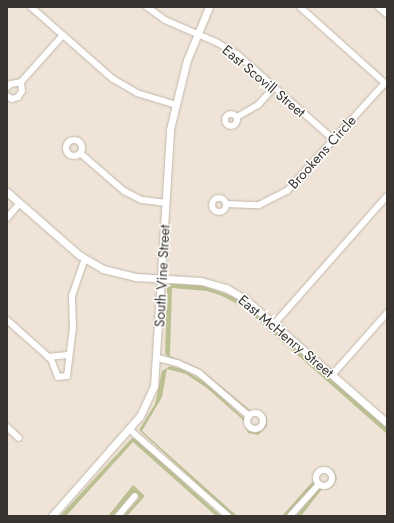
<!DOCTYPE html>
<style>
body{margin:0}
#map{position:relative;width:394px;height:523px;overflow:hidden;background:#efe4d7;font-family:Jost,sans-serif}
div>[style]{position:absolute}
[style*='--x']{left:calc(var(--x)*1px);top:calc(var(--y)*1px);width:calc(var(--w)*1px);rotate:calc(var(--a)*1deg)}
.green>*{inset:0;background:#bbc092}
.roads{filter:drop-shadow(0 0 1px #c2b7ab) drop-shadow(0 0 1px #c2b7ab)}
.minor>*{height:6px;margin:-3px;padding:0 3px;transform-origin:3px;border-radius:3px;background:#fff}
.minor>.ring{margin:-3px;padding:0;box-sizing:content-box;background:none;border:6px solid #fff;border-radius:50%}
.tertiary>*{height:7px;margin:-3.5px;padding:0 3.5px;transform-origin:3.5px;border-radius:3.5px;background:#fff}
.secondary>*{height:8px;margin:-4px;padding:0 4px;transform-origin:4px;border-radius:4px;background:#fff}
span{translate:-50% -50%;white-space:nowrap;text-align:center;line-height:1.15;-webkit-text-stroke:3px #fff;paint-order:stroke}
.street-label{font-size:14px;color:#39342f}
.frame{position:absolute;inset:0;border:8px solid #39342f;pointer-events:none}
</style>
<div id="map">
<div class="green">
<div style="clip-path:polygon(176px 283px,204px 286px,240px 299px,387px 428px,387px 434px,243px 307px,222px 296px,207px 291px,172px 288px,170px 356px,200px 369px,250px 410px,262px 412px,267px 418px,267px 426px,258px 435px,248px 433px,242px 419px,208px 389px,186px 374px,167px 369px,162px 397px,142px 431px,237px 516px,232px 516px,139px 430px,155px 404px,162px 371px,170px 366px,182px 369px,205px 382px,245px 419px,251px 431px,256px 433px,265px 425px,266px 421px,261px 414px,248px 410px,204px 373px,167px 356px,165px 353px,167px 289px,169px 284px)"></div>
<div style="clip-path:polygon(132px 438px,137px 440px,221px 516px,216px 516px,133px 442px,66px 516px,60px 516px)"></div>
<div style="clip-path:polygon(324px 467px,334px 471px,337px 479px,331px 488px,322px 489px,301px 516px,296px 516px,319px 488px,332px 485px,333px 473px,325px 469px,320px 470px,316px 474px,314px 486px,287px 516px,282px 516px,314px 480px,318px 469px)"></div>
<div style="clip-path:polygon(133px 485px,145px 496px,127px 516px,123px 516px,139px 498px,135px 494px,115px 516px,108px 516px)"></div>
</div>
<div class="roads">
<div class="minor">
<div style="--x:31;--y:7;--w:109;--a:41.3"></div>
<div style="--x:113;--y:79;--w:28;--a:30"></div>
<div style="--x:137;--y:93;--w:39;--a:17"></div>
<div style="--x:147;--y:7;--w:22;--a:36"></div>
<div style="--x:165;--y:20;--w:56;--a:23.3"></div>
<div style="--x:216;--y:42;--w:24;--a:30"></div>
<div style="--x:237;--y:54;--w:130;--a:41.6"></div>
<div style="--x:300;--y:7;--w:117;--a:41.9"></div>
<div style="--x:7;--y:87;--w:5;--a:-37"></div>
<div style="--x:11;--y:84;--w:10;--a:-11"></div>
<div style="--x:7;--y:96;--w:6;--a:31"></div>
<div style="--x:12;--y:99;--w:6;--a:-18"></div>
<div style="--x:18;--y:97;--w:7;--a:-56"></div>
<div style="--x:22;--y:91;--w:9;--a:-96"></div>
<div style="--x:21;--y:82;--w:63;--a:-48.2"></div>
<div class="ring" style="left:225px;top:114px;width:6px;height:6px"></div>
<div style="--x:237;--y:117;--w:24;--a:-30"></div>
<div style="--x:258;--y:105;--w:24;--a:-48"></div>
<div class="ring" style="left:66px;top:140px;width:10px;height:10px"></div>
<div style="--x:80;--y:153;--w:58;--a:40.8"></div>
<div style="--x:124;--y:191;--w:20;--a:27"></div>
<div style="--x:142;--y:200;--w:23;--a:7"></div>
<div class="ring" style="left:212px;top:198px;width:8px;height:8px"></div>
<div style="--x:226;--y:204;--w:33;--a:2"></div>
<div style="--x:259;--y:205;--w:31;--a:-27"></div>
<div style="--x:287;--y:191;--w:146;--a:-47.8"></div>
<div style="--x:7;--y:218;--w:20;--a:-49"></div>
<div style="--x:7;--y:320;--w:59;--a:41.6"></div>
<div style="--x:51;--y:359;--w:19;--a:69"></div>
<div style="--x:58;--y:377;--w:9;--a:-6"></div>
<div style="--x:67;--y:376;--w:49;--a:-83"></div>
<div style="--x:73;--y:327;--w:31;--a:-92"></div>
<div style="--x:72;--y:296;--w:39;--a:-71"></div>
<div style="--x:275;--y:323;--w:169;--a:-48.6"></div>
<div style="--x:48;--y:357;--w:20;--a:-6"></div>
<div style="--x:158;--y:358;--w:20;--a:15"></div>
<div style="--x:177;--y:363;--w:24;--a:24"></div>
<div style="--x:199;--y:373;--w:66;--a:40.7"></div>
<div style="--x:332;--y:375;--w:83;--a:-48.4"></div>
<div class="ring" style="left:247px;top:413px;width:10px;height:10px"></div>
<div style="--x:7;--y:427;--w:16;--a:43"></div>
<div style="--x:129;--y:429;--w:132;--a:41.3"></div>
<div class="ring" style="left:316px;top:470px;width:10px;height:10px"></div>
<div style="--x:118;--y:516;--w:26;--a:-50"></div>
<div style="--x:290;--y:516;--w:43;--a:-47.8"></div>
</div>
<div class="tertiary">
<div style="--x:7;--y:192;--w:96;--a:41.2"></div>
<div style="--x:79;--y:255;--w:28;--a:30"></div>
<div style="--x:103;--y:269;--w:34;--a:14"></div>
<div style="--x:136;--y:277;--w:65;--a:3.5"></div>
<div style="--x:201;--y:281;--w:26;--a:16"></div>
<div style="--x:226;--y:288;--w:22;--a:30"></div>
<div style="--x:245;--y:299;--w:189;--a:41.1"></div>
<div style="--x:52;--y:516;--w:133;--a:-48.7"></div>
<div style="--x:140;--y:416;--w:33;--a:-65"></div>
<div style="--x:154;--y:386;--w:257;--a:-86.4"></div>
<div style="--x:170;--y:129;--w:71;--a:-76.2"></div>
<div style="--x:187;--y:60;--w:57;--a:-67.5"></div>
</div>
<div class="secondary">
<div style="--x:380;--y:7;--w:9;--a:41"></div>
</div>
</div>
<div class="street-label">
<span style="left:264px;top:81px;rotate:40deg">East Scovill Street</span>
<span style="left:322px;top:152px;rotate:-48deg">Brookens Circle</span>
<span style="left:162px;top:276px;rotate:-87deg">South Vine Street</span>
<span style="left:286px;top:336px;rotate:40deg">East McHenry Street</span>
</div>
<div class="frame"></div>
</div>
